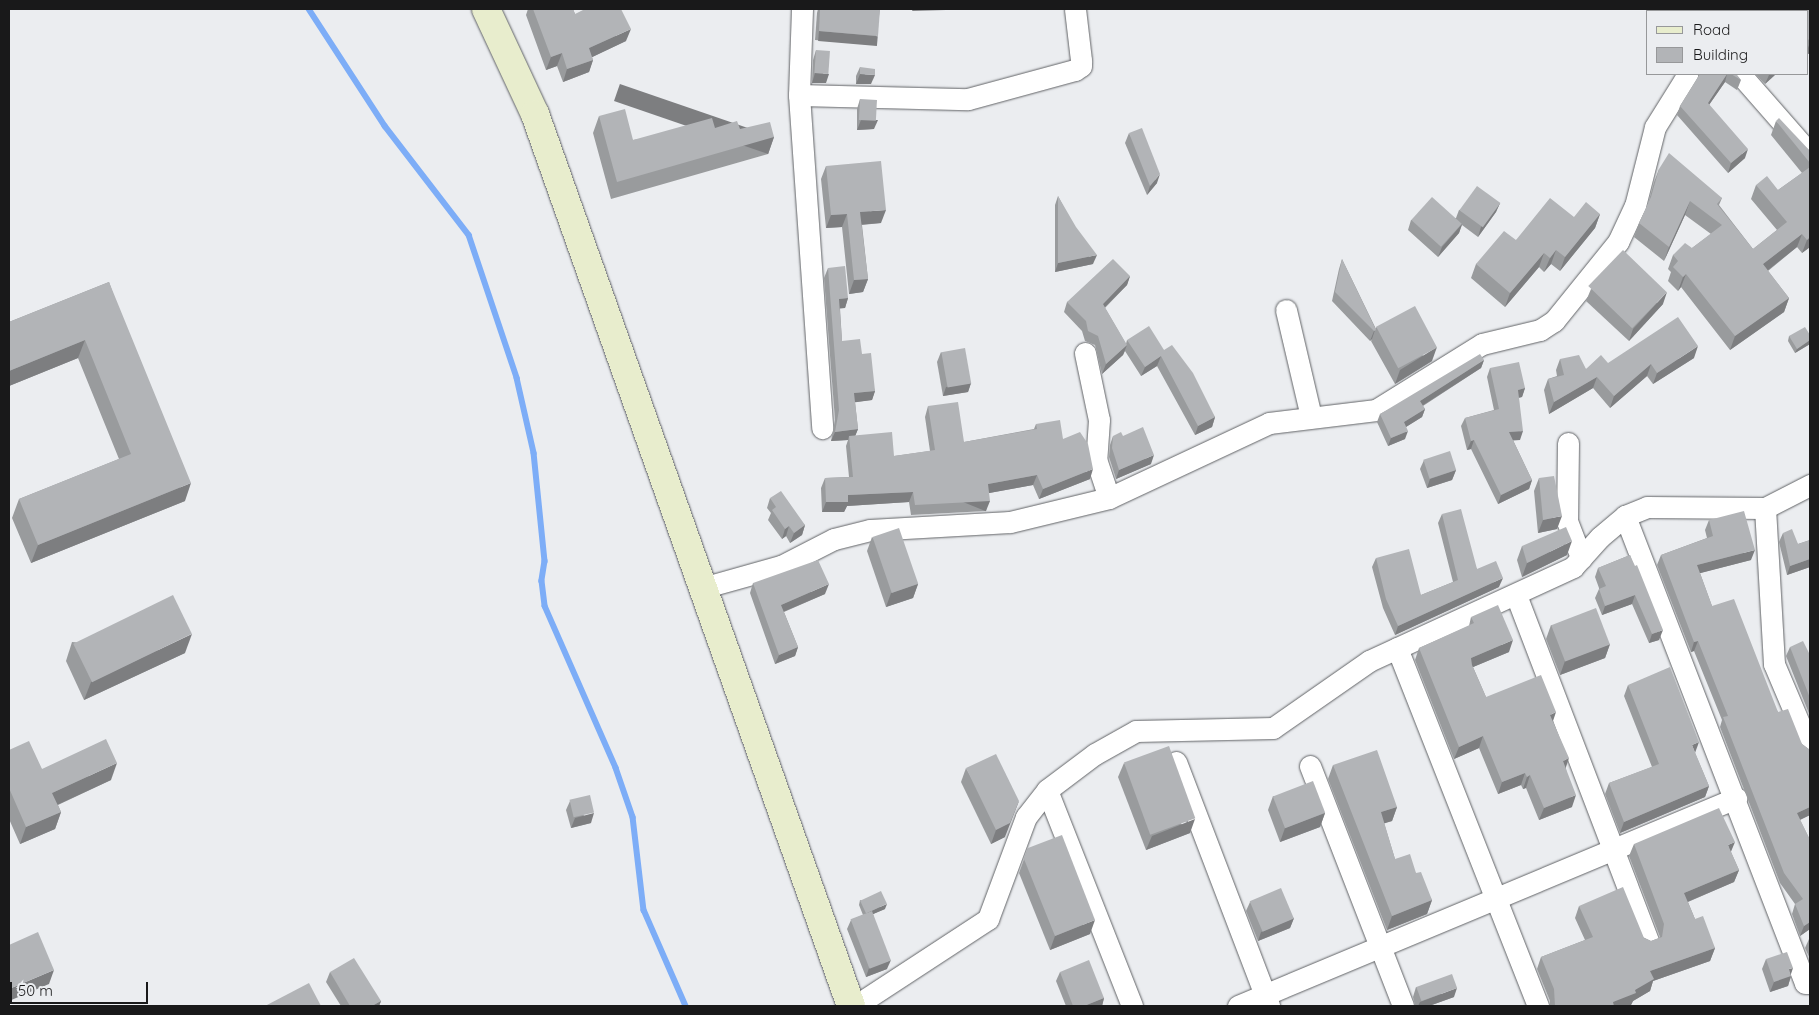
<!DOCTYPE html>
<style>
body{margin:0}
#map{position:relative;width:1819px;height:1015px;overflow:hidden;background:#ebedf0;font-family:Quicksand,sans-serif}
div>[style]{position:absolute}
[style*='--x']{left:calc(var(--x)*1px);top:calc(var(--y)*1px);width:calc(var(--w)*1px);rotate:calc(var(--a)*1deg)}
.stream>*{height:5.5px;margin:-2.75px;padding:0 2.75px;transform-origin:2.75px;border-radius:2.75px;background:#7dadf7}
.roads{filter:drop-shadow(0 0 1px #616366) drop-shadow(0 0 1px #616366)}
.minor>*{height:21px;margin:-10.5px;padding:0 10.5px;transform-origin:10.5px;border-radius:10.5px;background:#fff}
.secondary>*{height:28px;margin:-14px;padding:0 14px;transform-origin:14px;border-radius:14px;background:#e8edcd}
.wall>*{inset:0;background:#999b9d}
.shaded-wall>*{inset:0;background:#7d7e80;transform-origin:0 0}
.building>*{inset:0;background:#b2b4b7;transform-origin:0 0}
span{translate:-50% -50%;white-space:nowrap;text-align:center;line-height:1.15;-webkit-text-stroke:4px #ebedf0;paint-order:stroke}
.frame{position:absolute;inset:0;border:10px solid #19191a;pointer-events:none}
.legend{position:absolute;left:1646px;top:10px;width:162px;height:65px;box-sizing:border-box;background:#ebedf0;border:1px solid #97989a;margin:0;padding:6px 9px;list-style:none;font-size:15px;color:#19191a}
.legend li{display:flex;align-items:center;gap:10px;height:25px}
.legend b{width:25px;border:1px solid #97989a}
.scale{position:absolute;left:10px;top:982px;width:138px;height:22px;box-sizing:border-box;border:2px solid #19191a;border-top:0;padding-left:6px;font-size:15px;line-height:18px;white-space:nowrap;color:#19191a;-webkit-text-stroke:4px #ebedf0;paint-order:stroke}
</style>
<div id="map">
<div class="stream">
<div style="--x:309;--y:9;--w:140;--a:57"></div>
<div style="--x:385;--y:126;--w:138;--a:52.4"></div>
<div style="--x:469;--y:235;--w:151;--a:71.4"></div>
<div style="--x:517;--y:378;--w:77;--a:77.2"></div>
<div style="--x:534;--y:453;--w:109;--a:84.2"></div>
<div style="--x:545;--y:561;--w:20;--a:99"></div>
<div style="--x:542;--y:581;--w:25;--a:83"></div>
<div style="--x:545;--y:606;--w:177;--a:66.3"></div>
<div style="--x:616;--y:768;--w:52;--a:70.9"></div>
<div style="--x:633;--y:817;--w:94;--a:83.3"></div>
<div style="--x:644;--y:910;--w:105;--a:66.4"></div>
</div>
<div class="roads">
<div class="minor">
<div style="--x:802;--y:9;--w:86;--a:92"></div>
<div style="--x:799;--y:95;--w:334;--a:86"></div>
<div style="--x:1737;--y:11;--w:4;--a:-34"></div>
<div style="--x:1740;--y:74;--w:106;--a:48.8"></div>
<div style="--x:799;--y:95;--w:169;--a:1.4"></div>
<div style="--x:968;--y:99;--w:111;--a:-15.2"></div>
<div style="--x:1075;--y:70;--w:7;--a:-34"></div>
<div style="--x:1081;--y:66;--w:6;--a:-90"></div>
<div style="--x:1081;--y:60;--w:51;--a:-96.7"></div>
<div style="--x:1286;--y:310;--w:110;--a:76.8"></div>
<div style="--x:1085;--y:353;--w:68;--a:78.2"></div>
<div style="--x:1099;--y:420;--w:39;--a:94"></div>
<div style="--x:1096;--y:459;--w:41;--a:71.6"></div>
<div style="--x:1568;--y:443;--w:78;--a:90.7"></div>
<div style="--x:1567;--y:521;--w:40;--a:69"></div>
<div style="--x:1765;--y:508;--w:156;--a:86.7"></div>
<div style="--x:1774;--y:664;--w:92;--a:67"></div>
<div style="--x:1625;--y:516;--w:500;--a:68.92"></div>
<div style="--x:1805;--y:983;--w:5;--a:0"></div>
<div style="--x:702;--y:588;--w:82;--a:-15.6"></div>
<div style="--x:781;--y:566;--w:59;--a:-27"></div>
<div style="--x:834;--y:539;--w:37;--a:-14"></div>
<div style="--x:870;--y:530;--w:140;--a:-3.3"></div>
<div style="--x:1010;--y:522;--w:102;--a:-13.6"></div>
<div style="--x:1109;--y:498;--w:177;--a:-25.1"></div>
<div style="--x:1269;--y:423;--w:108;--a:-6.9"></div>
<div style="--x:1376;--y:410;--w:125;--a:-31.9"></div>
<div style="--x:1482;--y:344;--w:60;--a:-13.6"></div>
<div style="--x:1540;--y:330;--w:17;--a:-33"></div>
<div style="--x:1554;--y:321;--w:102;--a:-51"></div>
<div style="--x:1618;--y:242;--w:40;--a:-65"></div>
<div style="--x:1635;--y:206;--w:81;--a:-75.8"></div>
<div style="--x:1655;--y:127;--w:62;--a:-58.1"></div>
<div style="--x:1516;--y:595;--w:370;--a:69.1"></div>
<div style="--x:1397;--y:648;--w:385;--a:68.5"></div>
<div style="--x:1176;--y:762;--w:261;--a:69.1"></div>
<div style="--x:1310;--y:766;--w:257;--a:68.8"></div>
<div style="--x:1047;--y:790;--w:232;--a:68.5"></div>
<div style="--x:855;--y:1006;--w:159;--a:-33.2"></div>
<div style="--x:988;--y:919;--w:109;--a:-69.6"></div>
<div style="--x:1026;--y:817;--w:34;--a:-52"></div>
<div style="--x:1047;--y:790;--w:60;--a:-36.9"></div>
<div style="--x:1095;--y:754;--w:47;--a:-29.3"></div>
<div style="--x:1136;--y:731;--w:137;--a:-1.3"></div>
<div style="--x:1273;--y:728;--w:117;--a:-34.9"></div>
<div style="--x:1369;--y:661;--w:225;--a:-24.7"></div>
<div style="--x:1573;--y:567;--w:40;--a:-48"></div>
<div style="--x:1600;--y:537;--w:33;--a:-40"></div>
<div style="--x:1625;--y:516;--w:24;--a:-22"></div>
<div style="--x:1647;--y:507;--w:118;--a:0.5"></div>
<div style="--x:1765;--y:508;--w:51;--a:-27.1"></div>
<div style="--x:1238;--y:1006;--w:540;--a:-22.67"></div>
</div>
<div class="secondary">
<div style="--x:486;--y:9;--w:116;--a:65"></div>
<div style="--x:535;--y:114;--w:946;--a:70.49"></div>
</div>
</div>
<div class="wall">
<div style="clip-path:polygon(528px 9px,573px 9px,575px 14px,626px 41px,592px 57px,593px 60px,589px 72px,563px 82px,557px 66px,546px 70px,526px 15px)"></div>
<div style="clip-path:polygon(818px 9px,880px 9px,875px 45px,815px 40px,817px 13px)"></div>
<div style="clip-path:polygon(1783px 9px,1810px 9px,1810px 53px,1808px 54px,1808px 11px,1783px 11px)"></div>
<div style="clip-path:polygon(816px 50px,826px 83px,812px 83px,813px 60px)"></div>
<div style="clip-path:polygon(860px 67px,871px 84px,856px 84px,856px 76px)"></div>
<div style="clip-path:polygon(1698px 74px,1736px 74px,1741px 80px,1737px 90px,1725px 82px,1709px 105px,1745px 158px,1728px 173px,1677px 115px,1680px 106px,1698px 77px)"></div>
<div style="clip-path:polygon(1755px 74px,1776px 74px,1765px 84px)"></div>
<div style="clip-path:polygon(860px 99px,874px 129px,857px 130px,857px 109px)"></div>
<div style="clip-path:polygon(599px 116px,633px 140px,715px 128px,740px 129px,774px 137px,768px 154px,611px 199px,593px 133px)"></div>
<div style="clip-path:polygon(1776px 121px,1810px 151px,1810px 247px,1802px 253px,1797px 247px,1768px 271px,1789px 298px,1784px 312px,1730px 350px,1681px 287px,1678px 291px,1668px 281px,1671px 272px,1668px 269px,1673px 255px,1692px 248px,1711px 234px,1685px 215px,1664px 261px,1634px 237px,1639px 223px,1648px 204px,1654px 182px,1659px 169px,1722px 198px,1719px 205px,1753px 249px,1777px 230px,1751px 199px,1756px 185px,1778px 190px,1802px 173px,1771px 135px)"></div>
<div style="clip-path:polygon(1129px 133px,1157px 183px,1147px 195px,1125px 143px)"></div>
<div style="clip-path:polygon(826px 166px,881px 223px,862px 225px,868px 279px,863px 292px,849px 294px,842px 227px,826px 228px,821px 179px)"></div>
<div style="clip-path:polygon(1058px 196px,1093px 264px,1055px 272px,1055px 205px)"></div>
<div style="clip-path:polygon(1500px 203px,1496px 212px,1478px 237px,1462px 225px,1459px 233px,1438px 257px,1408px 230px,1411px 220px,1456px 218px,1459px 210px)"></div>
<div style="clip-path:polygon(1600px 214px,1595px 228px,1560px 271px,1551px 264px,1544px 272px,1539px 267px,1505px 307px,1471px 278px,1476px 264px,1516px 240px,1574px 217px)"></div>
<div style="clip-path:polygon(1342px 259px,1376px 329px,1376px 327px,1432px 361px,1395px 384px,1371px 341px,1372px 339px,1370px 341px,1332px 301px,1339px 269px)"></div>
<div style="clip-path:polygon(828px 268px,848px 298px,845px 308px,840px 308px,842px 341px,862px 354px,875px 391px,872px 400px,855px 402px,858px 429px,855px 436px,894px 456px,930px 451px,925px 417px,928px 406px,964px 442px,1034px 429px,1036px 424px,1063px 439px,1090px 479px,1039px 499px,1033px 485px,989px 493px,986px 511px,911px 515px,909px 502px,847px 506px,844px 512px,822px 512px,821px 488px,825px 478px,849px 477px,846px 446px,848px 440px,831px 441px,835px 420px,824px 278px)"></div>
<div style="clip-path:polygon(1130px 276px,1127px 285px,1105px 308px,1126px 344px,1127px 340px,1164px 350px,1215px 417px,1212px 427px,1195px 435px,1157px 366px,1141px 376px,1125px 351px,1123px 355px,1102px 374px,1095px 345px,1085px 341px,1082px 331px,1064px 312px,1067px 302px)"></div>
<div style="clip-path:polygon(109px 282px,185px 501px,31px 563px,12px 518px,19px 499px,119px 459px,78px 358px,9px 386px,9px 322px)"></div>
<div style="clip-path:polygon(1591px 289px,1663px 304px,1629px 341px,1586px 301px)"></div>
<div style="clip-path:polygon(1810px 335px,1810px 344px,1795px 353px,1788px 341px,1789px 336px)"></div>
<div style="clip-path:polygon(941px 352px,971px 383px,968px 392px,943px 396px,937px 362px)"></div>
<div style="clip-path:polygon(1694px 358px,1653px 384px,1647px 376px,1610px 408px,1593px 388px,1549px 414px,1544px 390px,1548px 379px,1557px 376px,1556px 370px,1560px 359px,1586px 369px,1608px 363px)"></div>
<div style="clip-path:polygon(1484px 360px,1481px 368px,1423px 406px,1425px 409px,1422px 417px,1406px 427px,1405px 439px,1388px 446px,1377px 422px,1380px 414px)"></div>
<div style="clip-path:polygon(1490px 368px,1525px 388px,1522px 397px,1519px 398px,1520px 440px,1513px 440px,1532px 480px,1529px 489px,1498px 504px,1471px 449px,1467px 450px,1461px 426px,1465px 418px,1494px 410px,1487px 377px)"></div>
<div style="clip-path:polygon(1113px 436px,1123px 436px,1151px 464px,1116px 479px,1109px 457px,1110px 445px)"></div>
<div style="clip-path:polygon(1424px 460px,1456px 470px,1452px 480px,1427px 488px,1420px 469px)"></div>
<div style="clip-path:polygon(1539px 478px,1557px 529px,1538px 533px,1534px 491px)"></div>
<div style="clip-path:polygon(770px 498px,805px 525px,802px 535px,790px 543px,786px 536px,782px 539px,768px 520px,771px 513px,767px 508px)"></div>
<div style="clip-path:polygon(1442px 514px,1477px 569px,1499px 587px,1395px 635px,1383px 608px,1372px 567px,1376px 558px,1421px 595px,1453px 582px,1438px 523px)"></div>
<div style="clip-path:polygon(1709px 520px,1751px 560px,1700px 573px,1712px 606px,1778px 712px,1802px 744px,1810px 750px,1810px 815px,1800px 820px,1810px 840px,1810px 929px,1800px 936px,1792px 914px,1795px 904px,1780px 883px,1720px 727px,1722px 720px,1694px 651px,1691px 652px,1657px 565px,1661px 555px,1707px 538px,1705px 530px)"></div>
<div style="clip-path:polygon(1783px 533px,1798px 544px,1810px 540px,1810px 567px,1787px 575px,1779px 542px)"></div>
<div style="clip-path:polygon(872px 537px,918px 584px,913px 598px,886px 607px,867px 551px)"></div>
<div style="clip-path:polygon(1522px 546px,1567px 555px,1522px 577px,1517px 560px)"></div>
<div style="clip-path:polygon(1630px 555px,1659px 640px,1649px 643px,1632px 604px,1602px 615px,1595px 598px,1599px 589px,1599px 588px,1595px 577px,1598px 568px)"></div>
<div style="clip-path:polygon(753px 583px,825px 594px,784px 612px,798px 647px,795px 656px,775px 664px,750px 593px)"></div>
<div style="clip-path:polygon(1471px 617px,1509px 652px,1473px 667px,1486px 697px,1553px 721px,1566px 769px,1572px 807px,1539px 820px,1526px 788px,1523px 789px,1521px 785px,1498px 794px,1479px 748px,1454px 759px,1415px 660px,1419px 648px,1469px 626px)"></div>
<div style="clip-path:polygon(1551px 625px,1610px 644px,1605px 658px,1560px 675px,1546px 639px)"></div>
<div style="clip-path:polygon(72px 642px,185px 653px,84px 700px,66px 661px)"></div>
<div style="clip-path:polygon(1790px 647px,1810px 655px,1810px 716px,1786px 656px)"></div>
<div style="clip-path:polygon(1628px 685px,1695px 753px,1709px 786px,1705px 797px,1620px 833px,1605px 794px,1609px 783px,1652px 767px,1624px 696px)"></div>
<div style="clip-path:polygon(9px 750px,42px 769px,111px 780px,58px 805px,61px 812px,55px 829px,20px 844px,9px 819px)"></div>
<div style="clip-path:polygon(1124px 763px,1190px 833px,1146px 850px,1118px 777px)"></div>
<div style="clip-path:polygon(1333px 765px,1397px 807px,1392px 821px,1384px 823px,1395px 859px,1416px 873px,1432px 900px,1427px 914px,1387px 930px,1328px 779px)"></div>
<div style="clip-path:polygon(966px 768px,1005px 837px,991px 844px,961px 782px)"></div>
<div style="clip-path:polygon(1273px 796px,1325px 813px,1320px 827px,1280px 842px,1268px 810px)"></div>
<div style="clip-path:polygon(570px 801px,591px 823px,571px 828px,566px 810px)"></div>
<div style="clip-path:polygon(1634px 844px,1731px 852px,1739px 870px,1734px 882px,1688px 902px,1695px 919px,1715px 948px,1710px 961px,1653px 981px,1650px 991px,1633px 1001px,1631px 1005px,1628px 1006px,1550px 1006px,1550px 1001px,1537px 969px,1541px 957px,1585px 940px,1575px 918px,1579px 906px,1651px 941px,1659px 938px,1660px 937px,1629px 856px)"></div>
<div style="clip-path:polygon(1028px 848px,1090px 934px,1050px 950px,1019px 873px)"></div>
<div style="clip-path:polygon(860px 900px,885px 909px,873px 914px,887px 969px,866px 977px,847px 929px,851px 920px,863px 915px,859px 905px)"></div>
<div style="clip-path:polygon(1250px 902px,1294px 918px,1290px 928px,1258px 941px,1246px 911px)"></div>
<div style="clip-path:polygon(1809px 939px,1810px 939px,1810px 959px,1805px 948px)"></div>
<div style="clip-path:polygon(1766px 959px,1791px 974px,1791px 976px,1788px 986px,1770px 992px,1762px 969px)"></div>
<div style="clip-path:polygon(330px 972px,381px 1001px,379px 1006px,341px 1006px,326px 982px)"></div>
<div style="clip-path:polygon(1060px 972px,1104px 998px,1102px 1006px,1066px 1006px,1056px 981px)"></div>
<div style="clip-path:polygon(1416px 987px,1454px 997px,1429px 1006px,1415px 1006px,1413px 997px)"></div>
</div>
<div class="shaded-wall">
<div style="clip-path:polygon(913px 9px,947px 9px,946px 10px,912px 11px)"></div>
<div style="clip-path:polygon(631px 29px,626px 41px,584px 61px,589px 48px)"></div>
<div style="left:819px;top:31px;width:59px;height:10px;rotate:5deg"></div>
<div style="clip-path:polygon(1810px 42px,1810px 53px,1808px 54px,1808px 48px)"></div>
<div style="clip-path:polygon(562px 53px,557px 66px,546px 70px,551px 57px)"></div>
<div style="clip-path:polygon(593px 60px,589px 72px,563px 82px,567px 69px)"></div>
<div style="clip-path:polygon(815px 73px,829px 74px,826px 83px,812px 83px)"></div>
<div style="clip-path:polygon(860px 74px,875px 75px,871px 84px,856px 84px)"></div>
<div style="clip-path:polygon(1727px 74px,1725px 82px,1704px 112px,1708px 103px)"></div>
<div style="clip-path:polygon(1770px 74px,1776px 74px,1765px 84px,1769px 75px)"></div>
<div style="clip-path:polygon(861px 120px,878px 120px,874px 129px,857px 130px)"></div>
<div style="left:774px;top:137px;width:18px;height:163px;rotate:109deg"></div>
<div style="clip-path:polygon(1748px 149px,1745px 158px,1728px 173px,1731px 163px)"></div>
<div style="clip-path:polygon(1160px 174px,1157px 183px,1147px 195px,1150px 186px)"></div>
<div style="clip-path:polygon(1690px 201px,1685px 215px,1664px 261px,1669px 247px)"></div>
<div style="clip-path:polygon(1500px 203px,1496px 212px,1478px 237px,1481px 227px)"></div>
<div style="clip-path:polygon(886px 210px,881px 223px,856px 225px,860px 212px)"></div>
<div style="clip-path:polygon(847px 214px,842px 227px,826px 228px,831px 215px)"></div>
<div style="clip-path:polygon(1600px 214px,1595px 228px,1560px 271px,1565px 257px)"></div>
<div style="clip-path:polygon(1462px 224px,1459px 233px,1438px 257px,1442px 247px)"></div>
<div style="clip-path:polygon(1802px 234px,1797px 247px,1758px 278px,1763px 264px)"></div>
<div style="clip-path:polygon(1810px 237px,1810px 247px,1802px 253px,1807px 240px)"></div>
<div style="clip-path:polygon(1556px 250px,1551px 264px,1544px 272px,1550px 258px)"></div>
<div style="clip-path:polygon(1544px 253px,1539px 267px,1505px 307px,1510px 293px)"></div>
<div style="clip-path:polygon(1097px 255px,1093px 264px,1055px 272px,1058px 263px)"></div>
<div style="clip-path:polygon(1686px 274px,1681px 287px,1678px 291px,1683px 277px)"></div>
<div style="clip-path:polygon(1130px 276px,1127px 285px,1099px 313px,1103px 304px)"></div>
<div style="clip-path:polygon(868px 279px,863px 292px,849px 294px,854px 280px)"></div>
<div style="clip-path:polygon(1667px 292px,1663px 304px,1629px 341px,1633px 329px)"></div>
<div style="clip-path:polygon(848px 298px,845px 308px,836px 309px,839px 299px)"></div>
<div style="clip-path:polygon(1789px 298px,1784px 312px,1730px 350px,1735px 336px)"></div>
<div style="clip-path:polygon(1375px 330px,1372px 339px,1370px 341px,1374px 331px)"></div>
<div style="clip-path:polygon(85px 340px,78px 358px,9px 386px,9px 371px)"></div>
<div style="clip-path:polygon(1810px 340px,1810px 344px,1795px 353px,1797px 349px)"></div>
<div style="clip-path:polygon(1127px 345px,1123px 355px,1102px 374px,1106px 364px)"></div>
<div style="clip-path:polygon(1698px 346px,1694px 358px,1653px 384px,1657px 373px)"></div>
<div style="clip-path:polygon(1437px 347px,1432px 361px,1395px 384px,1400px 370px)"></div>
<div style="clip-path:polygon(1161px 356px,1157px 366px,1141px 376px,1145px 367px)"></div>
<div style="clip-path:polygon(1484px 360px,1481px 368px,1417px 409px,1420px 401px)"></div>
<div style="clip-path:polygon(1651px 364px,1647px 376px,1610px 408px,1614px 396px)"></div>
<div style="clip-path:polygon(1597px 377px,1593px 388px,1549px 414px,1554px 402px)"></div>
<div style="clip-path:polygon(971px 383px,968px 392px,943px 396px,946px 387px)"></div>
<div style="clip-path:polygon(1525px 388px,1522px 397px,1515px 398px,1518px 390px)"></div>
<div style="clip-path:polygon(875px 391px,872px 400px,850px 403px,854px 393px)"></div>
<div style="clip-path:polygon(1425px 409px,1422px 417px,1401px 430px,1404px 422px)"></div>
<div style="clip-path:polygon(1215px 417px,1212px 427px,1195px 435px,1198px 426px)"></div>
<div style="clip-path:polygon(858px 429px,854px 439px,849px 436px,848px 440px,831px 441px,835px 432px)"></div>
<div style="clip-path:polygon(1408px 431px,1405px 439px,1388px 446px,1391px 438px)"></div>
<div style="clip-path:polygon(1523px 431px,1520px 440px,1506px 441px,1509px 432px)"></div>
<div style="clip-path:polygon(1474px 440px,1471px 449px,1467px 450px,1471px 441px)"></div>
<div style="clip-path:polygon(1154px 455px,1151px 464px,1116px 479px,1119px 470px)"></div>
<div style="clip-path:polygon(1093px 469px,1090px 479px,1039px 499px,1043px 489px)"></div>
<div style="clip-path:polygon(1456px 470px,1452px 480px,1427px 488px,1430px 479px)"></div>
<div style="clip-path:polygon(1037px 475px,1033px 485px,984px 494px,988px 484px)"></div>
<div style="clip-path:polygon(1532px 480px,1529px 489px,1498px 504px,1501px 495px)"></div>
<div style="clip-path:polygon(191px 483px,185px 501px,31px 563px,38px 545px)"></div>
<div style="clip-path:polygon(913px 492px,909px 502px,847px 506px,844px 512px,822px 512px,826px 502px,848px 495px)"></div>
<div style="left:990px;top:501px;width:11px;height:75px;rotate:112deg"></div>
<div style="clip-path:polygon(1562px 516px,1557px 529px,1538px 533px,1543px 520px)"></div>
<div style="clip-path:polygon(805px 525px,802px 535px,790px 543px,794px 533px)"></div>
<div style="clip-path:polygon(789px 526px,786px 536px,782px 539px,785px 529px)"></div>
<div style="clip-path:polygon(1572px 541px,1567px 555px,1522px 577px,1527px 563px)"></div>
<div style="clip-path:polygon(1755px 550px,1751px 560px,1693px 575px,1697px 565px)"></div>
<div style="clip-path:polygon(1810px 559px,1810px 567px,1787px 575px,1790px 566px)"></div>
<div style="clip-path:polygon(1503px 578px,1499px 587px,1395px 635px,1398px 626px)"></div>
<div style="clip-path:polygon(829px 584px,825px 594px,778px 614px,781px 605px)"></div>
<div style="clip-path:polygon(918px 584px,913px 598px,886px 607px,891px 593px)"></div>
<div style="clip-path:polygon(1635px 595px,1632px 604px,1602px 615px,1605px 606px)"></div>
<div style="clip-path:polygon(1663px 630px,1659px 640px,1649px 643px,1652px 634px)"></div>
<div style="clip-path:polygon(192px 634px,185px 653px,84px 700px,91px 682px)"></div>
<div style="clip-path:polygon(1513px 640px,1509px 652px,1466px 670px,1471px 658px)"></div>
<div style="clip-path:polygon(1698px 641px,1694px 651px,1691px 652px,1694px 642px)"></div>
<div style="clip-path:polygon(1610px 644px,1605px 658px,1560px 675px,1565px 661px)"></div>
<div style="clip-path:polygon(798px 647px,795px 656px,775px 664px,779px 655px)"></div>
<div style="clip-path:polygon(1556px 712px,1552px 724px,1550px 715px)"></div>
<div style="clip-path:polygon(1483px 736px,1479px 748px,1454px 759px,1459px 747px)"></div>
<div style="clip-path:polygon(1699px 742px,1695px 753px,1692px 745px)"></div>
<div style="clip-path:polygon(1569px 758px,1565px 770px,1563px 761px)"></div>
<div style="clip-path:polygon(117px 763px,111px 780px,46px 810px,52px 793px)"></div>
<div style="clip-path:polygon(1525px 773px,1521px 785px,1498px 794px,1502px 782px)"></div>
<div style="clip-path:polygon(1530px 775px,1526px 788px,1523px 789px,1527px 777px)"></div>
<div style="clip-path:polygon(1709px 786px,1705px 797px,1620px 833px,1624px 822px)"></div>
<div style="clip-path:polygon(1576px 795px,1572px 807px,1539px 820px,1544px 808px)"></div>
<div style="clip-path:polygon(1019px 801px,1005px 837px,991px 844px,996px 830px)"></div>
<div style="clip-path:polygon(1397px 807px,1392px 821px,1376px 826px,1381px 812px)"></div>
<div style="clip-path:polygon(1810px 807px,1810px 815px,1793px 823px,1797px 813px)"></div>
<div style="clip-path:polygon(61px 812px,55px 829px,20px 844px,26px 827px)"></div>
<div style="clip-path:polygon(594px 813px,591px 823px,571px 828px,575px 818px)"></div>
<div style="clip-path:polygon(1325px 813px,1320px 827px,1280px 842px,1285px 828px)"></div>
<div style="clip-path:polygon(1195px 819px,1190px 833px,1146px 850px,1152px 836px)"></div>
<div style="clip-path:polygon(1735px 842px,1730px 854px,1728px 845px)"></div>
<div style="clip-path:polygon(1739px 870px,1734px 882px,1680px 905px,1684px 893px)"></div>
<div style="clip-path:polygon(1432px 900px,1427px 914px,1387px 930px,1392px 916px)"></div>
<div style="clip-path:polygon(887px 904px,885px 909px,864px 918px,866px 913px)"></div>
<div style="clip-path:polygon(1294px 918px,1290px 928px,1258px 941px,1261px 932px)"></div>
<div style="clip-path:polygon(1095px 920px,1090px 934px,1050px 950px,1055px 936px)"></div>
<div style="clip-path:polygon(1810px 922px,1810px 929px,1800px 936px,1804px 926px)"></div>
<div style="clip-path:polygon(1715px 948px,1710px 961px,1653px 981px,1650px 991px,1633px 1001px,1631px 1005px,1628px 1006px,1611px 1006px,1613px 1002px,1635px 990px,1650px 971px)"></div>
<div style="clip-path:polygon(891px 960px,887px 969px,866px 977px,869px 968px)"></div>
<div style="clip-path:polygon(1793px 968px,1790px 977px,1791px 976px,1788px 986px,1770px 992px,1774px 982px,1789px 969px)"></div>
<div style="clip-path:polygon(54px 970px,49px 984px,9px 1001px,9px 989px)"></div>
<div style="clip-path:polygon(1457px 988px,1454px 997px,1429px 1006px,1418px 1006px,1420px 1002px)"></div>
<div style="clip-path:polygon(1104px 998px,1102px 1006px,1084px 1006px)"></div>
<div style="clip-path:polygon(381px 1001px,379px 1006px,372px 1006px)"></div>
</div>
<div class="building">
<div style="clip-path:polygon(533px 9px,573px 9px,575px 14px,585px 9px,621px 9px,631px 29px,589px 48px,593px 60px,567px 69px,562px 53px,551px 57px)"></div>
<div style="clip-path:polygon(820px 9px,880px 9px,878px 36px,819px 31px)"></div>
<div style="clip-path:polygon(1788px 9px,1810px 9px,1810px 42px,1808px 39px,1808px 11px,1790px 11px)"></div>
<div style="left:816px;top:50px;width:14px;height:23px;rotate:4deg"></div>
<div style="clip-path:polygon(860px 67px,875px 69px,875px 75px,860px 74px)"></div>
<div style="clip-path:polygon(1700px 74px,1727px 74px,1708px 103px,1748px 149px,1731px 163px,1680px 106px)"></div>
<div style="clip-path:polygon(1731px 74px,1736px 74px,1741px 80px)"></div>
<div style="left:860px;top:99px;width:17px;height:21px;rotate:3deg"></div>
<div style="clip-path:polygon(625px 109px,633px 140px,712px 118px,715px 128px,737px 121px,740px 129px,770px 122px,774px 137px,617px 182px,599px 116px)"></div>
<div style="clip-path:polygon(1779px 118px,1810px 151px,1810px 163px,1776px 121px)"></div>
<div style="clip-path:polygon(1142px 128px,1160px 174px,1150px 186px,1129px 133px)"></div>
<div style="clip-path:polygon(1669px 153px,1722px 198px,1717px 204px,1753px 249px,1787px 222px,1756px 185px,1767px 176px,1778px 190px,1810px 167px,1810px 237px,1807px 240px,1802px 234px,1763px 264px,1789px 298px,1735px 336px,1686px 274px,1683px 277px,1673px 267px,1678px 261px,1673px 255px,1685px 243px,1692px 248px,1722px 225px,1690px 201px,1669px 247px,1639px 223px,1651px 197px,1659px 169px)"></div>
<div style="clip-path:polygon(881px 161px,886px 210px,860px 212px,868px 279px,854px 280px,847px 214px,831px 215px,826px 166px)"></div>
<div style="left:1477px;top:186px;width:29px;height:30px;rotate:36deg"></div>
<div style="clip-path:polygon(1058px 196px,1076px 227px,1097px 255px,1058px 263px)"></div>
<div style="left:1432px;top:197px;width:40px;height:31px;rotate:42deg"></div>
<div style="clip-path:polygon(1550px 198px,1574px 217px,1586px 202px,1600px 214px,1565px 257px,1556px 250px,1550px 258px,1544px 253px,1510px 293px,1476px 264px,1504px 231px,1516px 240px)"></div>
<div style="left:1623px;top:250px;width:61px;height:50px;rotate:44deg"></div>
<div style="clip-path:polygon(1113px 259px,1130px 276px,1103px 304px,1127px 345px,1106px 364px,1098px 336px,1088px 331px,1086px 321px,1067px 302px)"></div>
<div style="clip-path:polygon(1342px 259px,1376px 330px,1374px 331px,1335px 292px)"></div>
<div style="clip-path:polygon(845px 266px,848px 298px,839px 299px,842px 341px,860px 339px,862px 354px,871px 353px,875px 391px,854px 393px,858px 429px,835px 432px,839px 410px,828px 268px)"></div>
<div style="clip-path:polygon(109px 282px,191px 483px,38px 545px,19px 499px,131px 454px,85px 340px,9px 371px,9px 322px)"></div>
<div style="left:1415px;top:306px;width:47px;height:44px;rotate:62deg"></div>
<div style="clip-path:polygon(1678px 317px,1698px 346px,1657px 373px,1651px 364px,1614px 396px,1597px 377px,1554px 402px,1548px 379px,1564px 375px,1560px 359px,1579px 355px,1586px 369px,1601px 355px,1608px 363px)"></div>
<div style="clip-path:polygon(1149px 326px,1164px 350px,1172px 345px,1193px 373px,1215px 417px,1198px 426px,1161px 356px,1145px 367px,1127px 340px)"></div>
<div style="clip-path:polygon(1805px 327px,1810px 335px,1810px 340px,1797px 349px,1789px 336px)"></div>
<div style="left:965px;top:348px;width:36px;height:24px;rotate:80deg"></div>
<div style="clip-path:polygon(1480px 354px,1484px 360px,1420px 401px,1425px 409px,1404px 422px,1408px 431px,1391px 438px,1380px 414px)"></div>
<div style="clip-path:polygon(1519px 362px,1525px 388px,1518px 390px,1523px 431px,1509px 432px,1532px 480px,1501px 495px,1474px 440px,1471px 441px,1465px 418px,1499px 409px,1490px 368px)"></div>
<div style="clip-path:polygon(958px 402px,964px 442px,1037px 429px,1036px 424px,1060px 420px,1063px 439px,1080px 432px,1088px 444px,1093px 469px,1043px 489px,1037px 475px,988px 484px,990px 501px,915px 505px,913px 492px,848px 495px,848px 502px,826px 502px,825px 478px,853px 477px,849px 436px,892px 432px,894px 456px,935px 450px,928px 406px)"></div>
<div style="clip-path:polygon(1143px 427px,1154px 455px,1119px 470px,1112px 448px,1113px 436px,1121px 432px,1123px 436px)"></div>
<div style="left:1450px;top:451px;width:20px;height:28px;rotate:72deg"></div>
<div style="clip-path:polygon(1554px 476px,1562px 516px,1543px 520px,1539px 478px)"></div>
<div style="clip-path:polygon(781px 491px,805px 525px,794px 533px,789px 526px,785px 529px,772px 510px,776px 507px,770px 498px)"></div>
<div style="clip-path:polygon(1461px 509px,1477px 569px,1496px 561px,1503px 578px,1398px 626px,1386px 599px,1376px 558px,1409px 549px,1421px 595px,1458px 580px,1442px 514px)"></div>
<div style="clip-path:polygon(1744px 511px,1755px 550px,1697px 565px,1712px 606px,1734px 599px,1778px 712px,1788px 709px,1802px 744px,1810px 750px,1810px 807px,1797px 813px,1810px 840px,1810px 922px,1804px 926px,1795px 904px,1803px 899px,1784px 873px,1723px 717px,1728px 716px,1698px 641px,1694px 642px,1661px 555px,1713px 536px,1709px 520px)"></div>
<div style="clip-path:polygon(1566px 527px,1572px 541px,1527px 563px,1522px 546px)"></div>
<div style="left:899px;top:528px;width:59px;height:28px;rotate:71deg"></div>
<div style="clip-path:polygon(1792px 529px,1798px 544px,1810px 540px,1810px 559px,1790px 566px,1783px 533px)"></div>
<div style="clip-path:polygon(1630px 555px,1635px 566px,1637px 565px,1663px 630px,1652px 634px,1635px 595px,1605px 606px,1599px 589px,1606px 586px,1598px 568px)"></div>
<div style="clip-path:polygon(818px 560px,829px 584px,781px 605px,798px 647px,779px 655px,753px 583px)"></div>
<div style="left:173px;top:595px;width:43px;height:111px;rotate:64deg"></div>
<div style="clip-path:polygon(1498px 605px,1513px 640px,1471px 658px,1472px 665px,1486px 697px,1541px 675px,1556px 712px,1550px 715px,1569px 758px,1563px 761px,1576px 795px,1544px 808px,1530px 775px,1527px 777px,1525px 773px,1502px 782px,1483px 736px,1459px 747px,1419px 648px,1474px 623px,1471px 617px)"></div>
<div style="left:1596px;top:608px;width:39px;height:48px;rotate:69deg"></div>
<div style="clip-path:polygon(1803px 641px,1810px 655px,1810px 698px,1790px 647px)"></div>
<div style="clip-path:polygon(1670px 667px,1699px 742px,1692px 745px,1709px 786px,1624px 822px,1609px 783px,1659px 764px,1628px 685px)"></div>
<div style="clip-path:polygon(106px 739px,117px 763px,52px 793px,61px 812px,26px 827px,9px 788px,9px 750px,29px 741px,42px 769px)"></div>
<div style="left:1169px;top:746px;width:77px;height:48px;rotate:70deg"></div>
<div style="clip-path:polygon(1377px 750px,1397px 807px,1381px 812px,1395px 859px,1410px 854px,1416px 873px,1421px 872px,1432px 900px,1392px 916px,1333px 765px)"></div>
<div style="clip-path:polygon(996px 754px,1019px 801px,1010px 823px,996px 830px,966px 768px)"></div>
<div style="left:1313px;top:781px;width:34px;height:43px;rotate:69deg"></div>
<div style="left:590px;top:795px;width:18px;height:21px;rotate:77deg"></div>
<div style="clip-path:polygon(1719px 808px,1735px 842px,1728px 845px,1739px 870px,1684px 893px,1695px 919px,1703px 916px,1715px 948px,1650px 971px,1654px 979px,1635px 990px,1636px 993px,1613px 1002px,1614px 1006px,1555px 1006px,1554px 989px,1541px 957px,1593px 937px,1579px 906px,1623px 887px,1644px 938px,1651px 941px,1662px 937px,1664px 924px,1634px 844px)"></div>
<div style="clip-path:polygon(1062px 835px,1095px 920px,1055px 936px,1024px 859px,1028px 848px)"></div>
<div style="left:1281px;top:888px;width:33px;height:34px;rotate:67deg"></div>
<div style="left:881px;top:891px;width:14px;height:23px;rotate:65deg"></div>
<div style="left:872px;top:911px;width:53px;height:23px;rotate:69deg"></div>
<div style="clip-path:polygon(38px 932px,54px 970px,9px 989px,9px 945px)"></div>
<div style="clip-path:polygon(1787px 952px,1793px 968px,1789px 969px,1791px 976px,1774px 982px,1766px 959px)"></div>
<div style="clip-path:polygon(354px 958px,381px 1001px,372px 1006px,350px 1006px,330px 972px)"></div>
<div style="clip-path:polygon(1089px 960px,1104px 998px,1084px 1006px,1073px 1006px,1060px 972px)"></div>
<div style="left:1452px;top:974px;width:15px;height:38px;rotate:70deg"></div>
<div style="clip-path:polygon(309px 983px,321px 1006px,265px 1006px)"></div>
</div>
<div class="frame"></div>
<ul class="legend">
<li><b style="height:6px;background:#e8edcd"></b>Road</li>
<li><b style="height:14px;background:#b2b4b7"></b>Building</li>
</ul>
<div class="scale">50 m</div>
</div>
